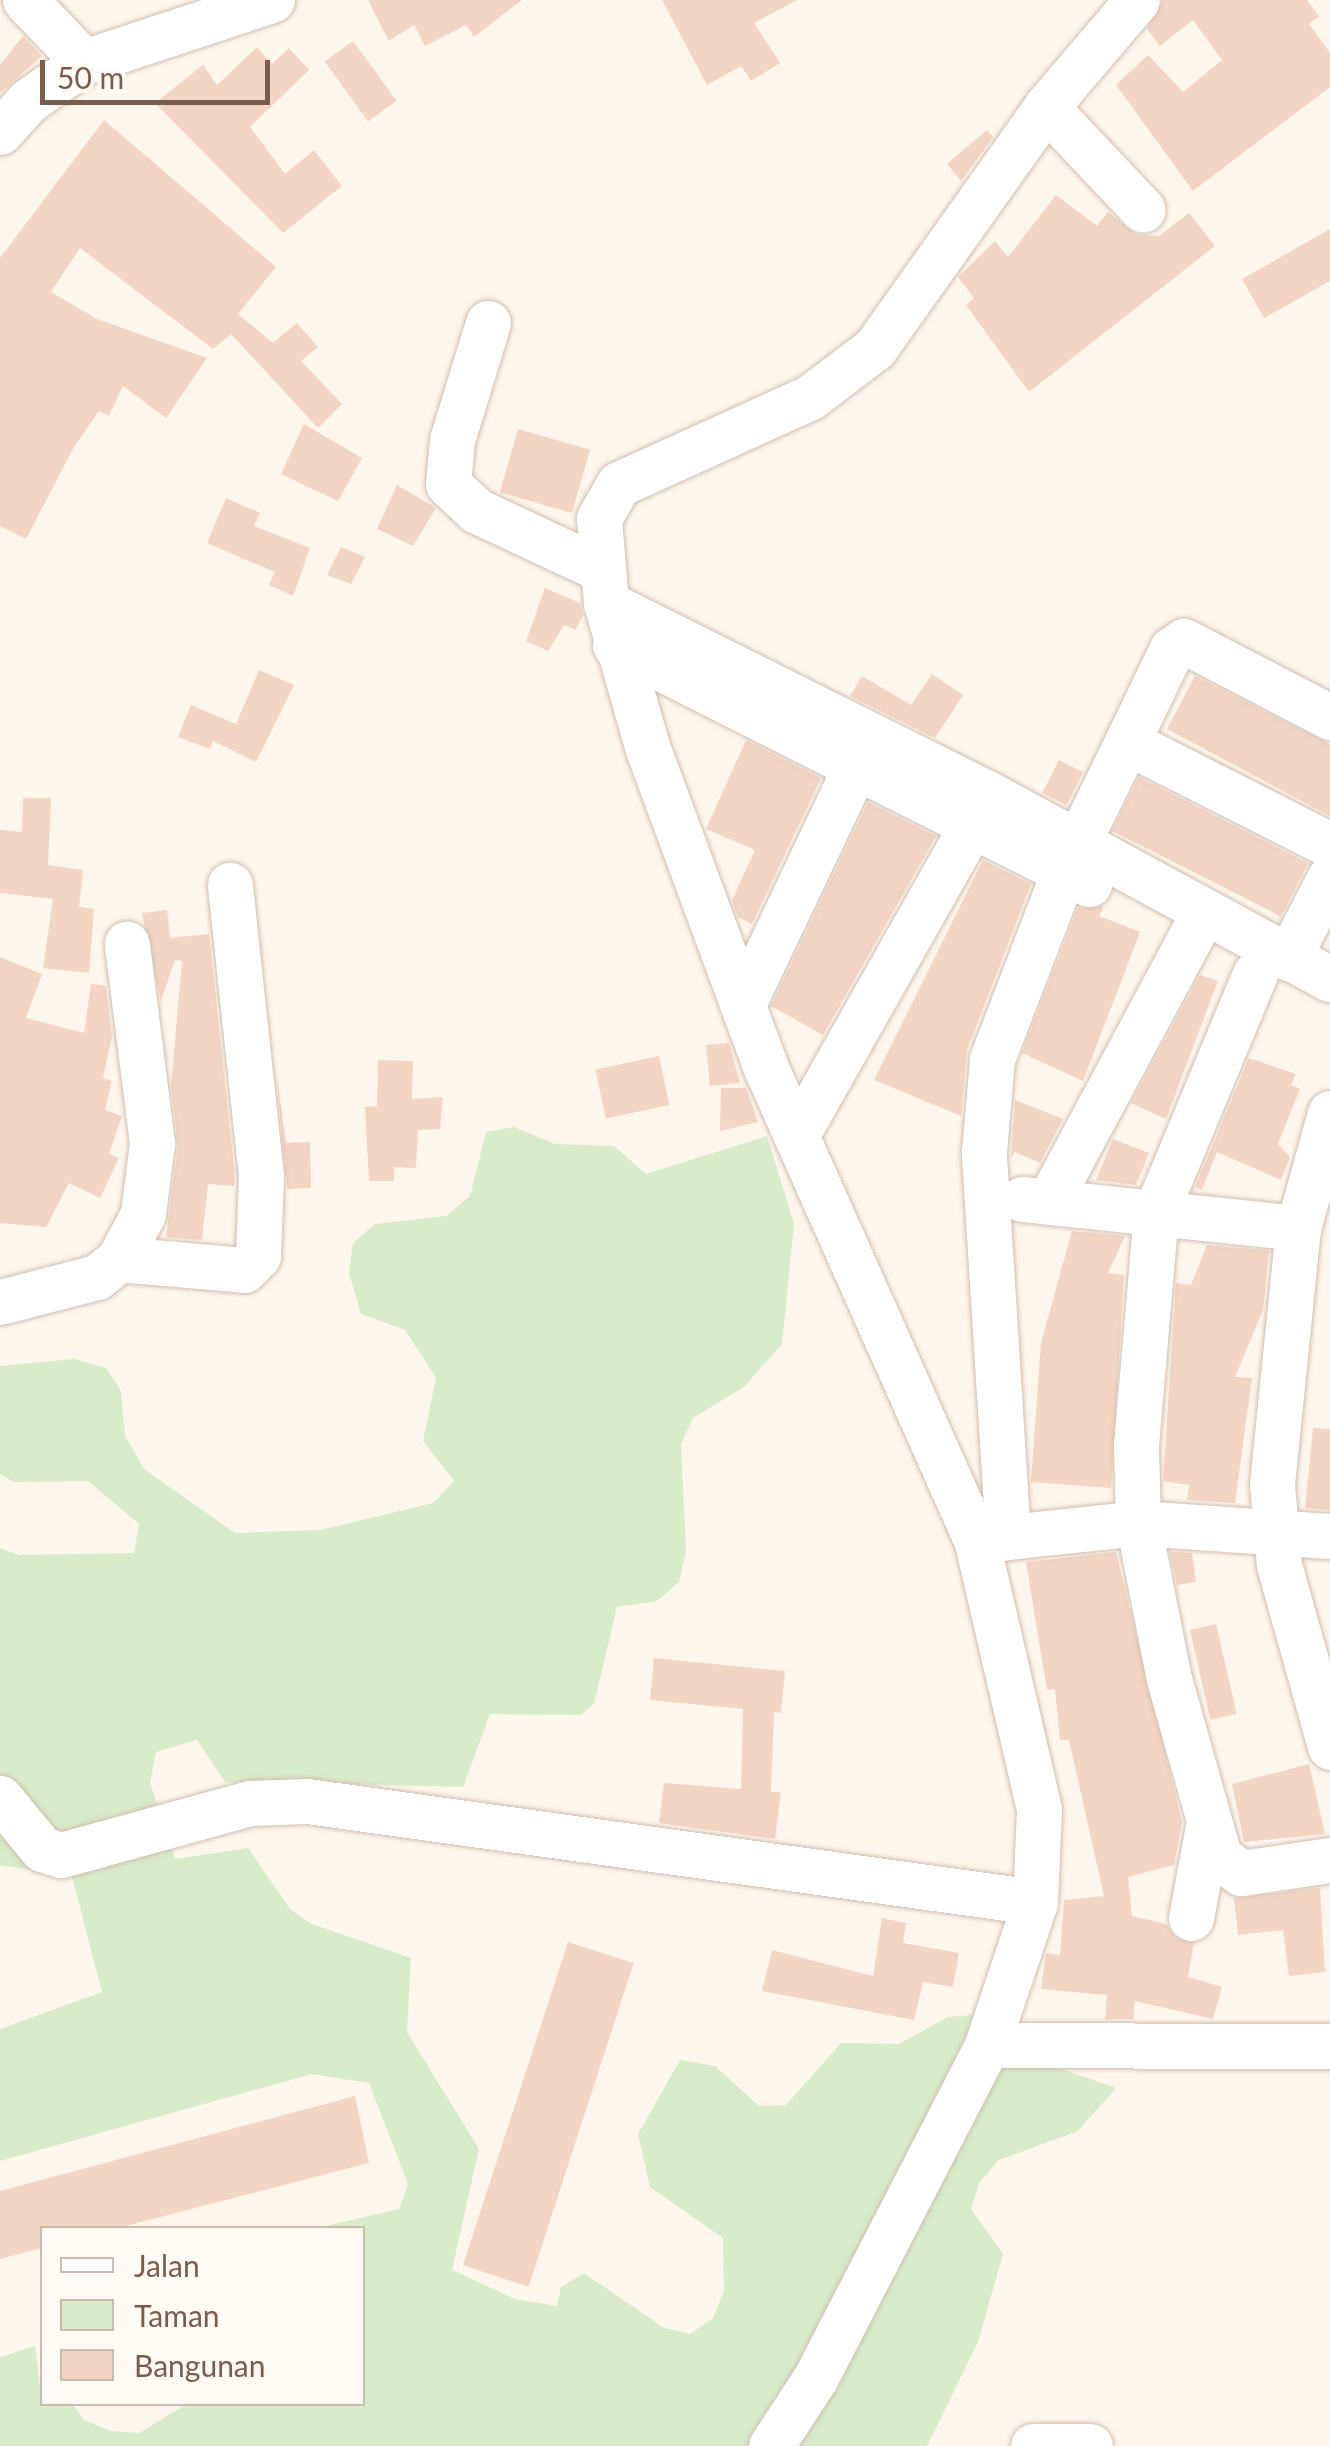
<!DOCTYPE html>
<style>
body{margin:0}
#map{position:relative;width:1330px;height:2446px;overflow:hidden;background:#fdf6ec;font-family:Lato,sans-serif}
div>[style]{position:absolute}
[style*='--x']{left:calc(var(--x)*1px);top:calc(var(--y)*1px);width:calc(var(--w)*1px);rotate:calc(var(--a)*1deg)}
.green>*{inset:0;background:#d8ecc9}
.building>*{inset:0;background:#f3d5c3;transform-origin:0 0}
.roads{filter:drop-shadow(0 0 2px #d1beb0) drop-shadow(0 0 2px #d1beb0)}
.minor>*{height:45px;margin:-22.5px;padding:0 22.5px;transform-origin:22.5px;border-radius:22.5px;background:#fff}
span{translate:-50% -50%;white-space:nowrap;text-align:center;line-height:1.15;-webkit-text-stroke:8px #fffaf3;paint-order:stroke}
.legend{position:absolute;left:40px;top:2226px;width:325px;height:180px;box-sizing:border-box;background:#fffaf3;border:2px solid #cabbb1;margin:0;padding:12px 18px;list-style:none;font-size:30px;color:#7a5c4d}
.legend li{display:flex;align-items:center;gap:20px;height:50px}
.legend b{width:50px;border:2px solid #cabbb1}
.scale{position:absolute;left:40px;top:60px;width:230px;height:45px;box-sizing:border-box;border:5px solid #7a5c4d;border-top:0;padding-left:12px;font-size:30px;line-height:35px;white-space:nowrap;color:#7a5c4d;-webkit-text-stroke:8px #fffaf3;paint-order:stroke}
</style>
<div id="map">
<div class="green">
<div style="clip-path:polygon(514px 1127px,555px 1144px,614px 1146px,646px 1174px,767px 1136px,794px 1224px,782px 1344px,744px 1387px,693px 1418px,681px 1444px,686px 1552px,679px 1582px,657px 1601px,617px 1607px,594px 1704px,581px 1715px,490px 1714px,463px 1787px,225px 1782px,197px 1740px,156px 1752px,150px 1783px,175px 1859px,248px 1848px,290px 1909px,312px 1924px,411px 1958px,407px 2032px,479px 2149px,452px 2270px,515px 2299px,557px 2306px,561px 2287px,584px 2273px,664px 2328px,690px 2334px,713px 2318px,724px 2291px,723px 2238px,650px 2187px,638px 2134px,680px 2060px,715px 2066px,759px 2106px,786px 2105px,841px 2043px,899px 2044px,948px 2017px,973px 2015px,1044px 2063px,1116px 2088px,1078px 2131px,999px 2160px,979px 2183px,971px 2209px,1003px 2254px,978px 2342px,927px 2446px,0 2446px,0 2357px,35px 2346px,42px 2404px,73px 2404px,84px 2420px,111px 2431px,139px 2433px,187px 2404px,362px 2404px,362px 2228px,317px 2228px,399px 2209px,408px 2184px,369px 2083px,312px 2074px,0 2161px,0 2029px,102px 1992px,72px 1877px,0 1865px,0 1548px,19px 1555px,134px 1553px,139px 1524px,88px 1481px,13px 1482px,0 1474px,0 1366px,74px 1359px,106px 1368px,121px 1391px,125px 1435px,144px 1469px,235px 1533px,320px 1530px,433px 1503px,454px 1481px,423px 1441px,436px 1378px,405px 1330px,361px 1314px,349px 1273px,353px 1243px,375px 1224px,446px 1216px,470px 1196px,486px 1132px)"></div>
</div>
<div class="building">
<div style="clip-path:polygon(368px 0,522px 0,474px 37px,466px 25px,425px 46px,414px 25px,389px 41px)"></div>
<div style="clip-path:polygon(662px 0,797px 0,754px 23px,780px 63px,751px 81px,741px 66px,707px 85px)"></div>
<div style="clip-path:polygon(1163px 0,1307px 0,1319px 16px,1309px 24px,1330px 53px,1330px 87px,1193px 191px,1116px 85px,1148px 55px,1183px 92px,1222px 60px,1193px 20px,1160px 46px,1147px 29px)"></div>
<div style="clip-path:polygon(23px 36px,42px 56px,0 93px,0 65px)"></div>
<div style="left:353px;top:41px;width:74px;height:35px;rotate:54deg"></div>
<div style="clip-path:polygon(257px 47px,272px 64px,289px 48px,309px 70px,250px 127px,285px 174px,314px 150px,342px 186px,283px 233px,155px 103px,203px 65px,217px 85px)"></div>
<div style="clip-path:polygon(104px 120px,276px 267px,238px 314px,273px 343px,297px 323px,318px 347px,301px 361px,342px 404px,318px 428px,231px 334px,213px 349px,80px 248px,51px 292px,97px 319px,207px 358px,166px 418px,123px 386px,109px 416px,99px 411px,74px 447px,26px 539px,0 526px,0 258px)"></div>
<div style="clip-path:polygon(987px 130px,993px 137px,961px 181px,947px 164px)"></div>
<div style="clip-path:polygon(1056px 195px,1097px 226px,1108px 212px,1136px 235px,1159px 236px,1189px 213px,1215px 246px,1029px 392px,966px 305px,974px 298px,958px 277px,995px 241px,1008px 257px)"></div>
<div style="clip-path:polygon(1330px 229px,1330px 281px,1264px 318px,1242px 279px)"></div>
<div style="clip-path:polygon(304px 424px,362px 458px,338px 501px,281px 474px)"></div>
<div style="left:518px;top:429px;width:75px;height:66px;rotate:16deg"></div>
<div style="clip-path:polygon(397px 485px,436px 508px,413px 546px,377px 529px)"></div>
<div style="clip-path:polygon(226px 498px,260px 513px,254px 526px,310px 548px,293px 596px,269px 585px,275px 572px,207px 543px)"></div>
<div style="clip-path:polygon(341px 547px,365px 557px,351px 584px,327px 575px)"></div>
<div style="clip-path:polygon(545px 588px,580px 603px,583px 616px,575px 630px,564px 625px,548px 651px,526px 641px)"></div>
<div style="clip-path:polygon(259px 670px,294px 685px,256px 762px,213px 741px,210px 749px,178px 737px,191px 705px,236px 724px)"></div>
<div style="clip-path:polygon(932px 674px,963px 695px,935px 738px,850px 696px,862px 676px,911px 705px)"></div>
<div style="clip-path:polygon(1195px 676px,1330px 744px,1330px 816px,1167px 729px)"></div>
<div style="clip-path:polygon(746px 740px,821px 778px,752px 924px,738px 917px,732px 900px,755px 850px,706px 829px)"></div>
<div style="left:1059px;top:760px;width:27px;height:37px;rotate:27deg"></div>
<div style="left:1139px;top:777px;width:190px;height:60px;rotate:27deg"></div>
<div style="clip-path:polygon(23px 798px,51px 798px,48px 865px,83px 870px,79px 907px,94px 909px,89px 973px,43px 968px,53px 899px,0 893px,0 830px,22px 832px)"></div>
<div style="clip-path:polygon(868px 802px,936px 836px,823px 1035px,771px 1006px)"></div>
<div style="clip-path:polygon(983px 860px,1031px 884px,967px 1050px,961px 1116px,874px 1080px)"></div>
<div style="clip-path:polygon(1104px 906px,1099px 916px,1140px 932px,1083px 1081px,1022px 1053px,1078px 908px)"></div>
<div style="clip-path:polygon(167px 910px,170px 938px,209px 934px,235px 1177px,234px 1186px,208px 1184px,202px 1240px,166px 1237px,178px 1146px,171px 1086px,182px 961px,175px 960px,161px 1001px,142px 913px)"></div>
<div style="clip-path:polygon(0 957px,42px 974px,26px 1018px,84px 1033px,91px 984px,106px 986px,112px 1037px,103px 1078px,112px 1081px,105px 1110px,122px 1116px,109px 1154px,119px 1158px,100px 1198px,69px 1183px,46px 1227px,0 1223px)"></div>
<div style="clip-path:polygon(1200px 975px,1218px 981px,1166px 1119px,1131px 1103px)"></div>
<div style="clip-path:polygon(729px 1043px,740px 1083px,710px 1086px,706px 1045px)"></div>
<div style="left:659px;top:1056px;width:50px;height:65px;rotate:78deg"></div>
<div style="clip-path:polygon(1249px 1058px,1296px 1074px,1291px 1085px,1300px 1089px,1278px 1144px,1290px 1157px,1281px 1180px,1217px 1152px,1202px 1190px,1195px 1187px)"></div>
<div style="clip-path:polygon(378px 1060px,413px 1061px,412px 1099px,443px 1097px,440px 1129px,418px 1130px,416px 1168px,394px 1167px,394px 1181px,369px 1181px,365px 1107px,377px 1106px)"></div>
<div style="clip-path:polygon(276px 1072px,286px 1143px,310px 1142px,311px 1188px,287px 1189px)"></div>
<div style="clip-path:polygon(721px 1088px,746px 1088px,758px 1122px,720px 1131px)"></div>
<div style="clip-path:polygon(1015px 1100px,1063px 1119px,1040px 1163px,1015px 1152px,1011px 1158px)"></div>
<div style="clip-path:polygon(1113px 1139px,1149px 1153px,1136px 1185px,1096px 1180px)"></div>
<div style="clip-path:polygon(1072px 1231px,1125px 1236px,1108px 1273px,1124px 1275px,1111px 1488px,1031px 1482px,1041px 1343px)"></div>
<div style="clip-path:polygon(1207px 1245px,1269px 1251px,1263px 1310px,1235px 1377px,1252px 1378px,1235px 1503px,1187px 1500px,1189px 1485px,1163px 1481px,1176px 1283px,1191px 1285px)"></div>
<div style="clip-path:polygon(1313px 1428px,1330px 1429px,1330px 1510px,1305px 1508px)"></div>
<div style="clip-path:polygon(1116px 1552px,1182px 1822px,1174px 1865px,1128px 1877px,1132px 1916px,1166px 1924px,1175px 1938px,1194px 1943px,1188px 1977px,1222px 1987px,1213px 2019px,1135px 2001px,1133px 2019px,1105px 2019px,1107px 1995px,1041px 1989px,1046px 1953px,1060px 1955px,1064px 1900px,1104px 1896px,1069px 1740px,1060px 1740px,1055px 1689px,1047px 1690px,1026px 1562px)"></div>
<div style="clip-path:polygon(1170px 1552px,1192px 1553px,1196px 1582px,1177px 1585px)"></div>
<div style="left:1216px;top:1624px;width:92px;height:27px;rotate:77deg"></div>
<div style="clip-path:polygon(654px 1658px,785px 1671px,781px 1713px,774px 1712px,771px 1792px,781px 1792px,775px 1839px,659px 1823px,664px 1783px,741px 1789px,743px 1709px,650px 1700px)"></div>
<div style="clip-path:polygon(1309px 1764px,1325px 1834px,1244px 1842px,1232px 1784px)"></div>
<div style="clip-path:polygon(1320px 1888px,1325px 1972px,1289px 1976px,1283px 1930px,1238px 1935px,1234px 1898px)"></div>
<div style="clip-path:polygon(882px 1918px,906px 1923px,903px 1943px,959px 1953px,953px 1987px,923px 1982px,914px 2020px,762px 1991px,772px 1950px,873px 1976px)"></div>
<div style="left:568px;top:1942px;width:69px;height:340px;rotate:18deg"></div>
<div style="clip-path:polygon(355px 2096px,369px 2163px,118px 2228px,42px 2228px,42px 2248px,0 2259px,0 2191px)"></div>
</div>
<div class="roads">
<div class="minor">
<div style="--x:25;--y:0;--w:86;--a:46.4"></div>
<div style="--x:1046;--y:107;--w:141;--a:46.7"></div>
<div style="--x:0;--y:132;--w:42;--a:-47.9"></div>
<div style="--x:28;--y:101;--w:68;--a:-34.9"></div>
<div style="--x:84;--y:62;--w:198;--a:-18.3"></div>
<div style="--x:488;--y:323;--w:122;--a:107.1"></div>
<div style="--x:452;--y:440;--w:44;--a:95.2"></div>
<div style="--x:448;--y:484;--w:40;--a:43"></div>
<div style="--x:477;--y:511;--w:137;--a:25.1"></div>
<div style="--x:606;--y:603;--w:428;--a:26.5"></div>
<div style="--x:989;--y:794;--w:388;--a:28.5"></div>
<div style="--x:615;--y:645;--w:531;--a:26.76"></div>
<div style="--x:1127;--y:742;--w:103;--a:-64.2"></div>
<div style="--x:1172;--y:649;--w:14;--a:-34"></div>
<div style="--x:1184;--y:641;--w:165;--a:27.5"></div>
<div style="--x:1288;--y:958;--w:91;--a:-62.6"></div>
<div style="--x:1255;--y:974;--w:258;--a:112.6"></div>
<div style="--x:1156;--y:1212;--w:235;--a:94.9"></div>
<div style="--x:1136;--y:1446;--w:77;--a:88.5"></div>
<div style="--x:1138;--y:1523;--w:159;--a:78.8"></div>
<div style="--x:1169;--y:1679;--w:184;--a:74.2"></div>
<div style="--x:1219;--y:1856;--w:28;--a:38"></div>
<div style="--x:1241;--y:1873;--w:90;--a:-8.3"></div>
<div style="--x:743;--y:1004;--w:263;--a:-64.6"></div>
<div style="--x:1330;--y:1113;--w:119;--a:105.5"></div>
<div style="--x:1298;--y:1228;--w:257;--a:95.8"></div>
<div style="--x:1272;--y:1484;--w:81;--a:85.1"></div>
<div style="--x:1279;--y:1565;--w:189;--a:74.3"></div>
<div style="--x:796;--y:1136;--w:357;--a:-60.5"></div>
<div style="--x:1022;--y:1199;--w:278;--a:6"></div>
<div style="--x:1049;--y:1201;--w:326;--a:-61.8"></div>
<div style="--x:119;--y:1259;--w:125;--a:5"></div>
<div style="--x:244;--y:1270;--w:20;--a:-45"></div>
<div style="--x:258;--y:1256;--w:80;--a:-87.9"></div>
<div style="--x:261;--y:1176;--w:293;--a:-96.1"></div>
<div style="--x:0;--y:1302;--w:100;--a:-14.5"></div>
<div style="--x:97;--y:1277;--w:28;--a:-39"></div>
<div style="--x:119;--y:1259;--w:51;--a:-61.9"></div>
<div style="--x:143;--y:1214;--w:72;--a:-82.8"></div>
<div style="--x:152;--y:1143;--w:201;--a:-97.2"></div>
<div style="--x:1008;--y:1537;--w:131;--a:-6.1"></div>
<div style="--x:1138;--y:1523;--w:192;--a:3.9"></div>
<div style="--x:977;--y:1542;--w:31;--a:-9"></div>
<div style="--x:1008;--y:1537;--w:386;--a:-93.6"></div>
<div style="--x:984;--y:1152;--w:93;--a:-85.1"></div>
<div style="--x:992;--y:1059;--w:201;--a:-69"></div>
<div style="--x:1064;--y:871;--w:144;--a:-64"></div>
<div style="--x:1127;--y:742;--w:228;--a:26.9"></div>
<div style="--x:0;--y:1798;--w:66;--a:50.5"></div>
<div style="--x:42;--y:1849;--w:20;--a:18"></div>
<div style="--x:61;--y:1855;--w:196;--a:-15.4"></div>
<div style="--x:250;--y:1803;--w:57;--a:-2"></div>
<div style="--x:307;--y:1801;--w:735;--a:7.9"></div>
<div style="--x:1191;--y:1918;--w:94;--a:-79.5"></div>
<div style="--x:987;--y:2045;--w:343;--a:0.2"></div>
<div style="--x:771;--y:2446;--w:82;--a:-56.9"></div>
<div style="--x:816;--y:2377;--w:373;--a:-62.7"></div>
<div style="--x:987;--y:2045;--w:151;--a:-71.4"></div>
<div style="--x:1035;--y:1902;--w:93;--a:-87.5"></div>
<div style="--x:1039;--y:1809;--w:274;--a:-103.1"></div>
<div style="--x:977;--y:1542;--w:519;--a:-114"></div>
<div style="--x:766;--y:1068;--w:343;--a:-110.3"></div>
<div style="--x:647;--y:746;--w:149;--a:-106"></div>
<div style="--x:606;--y:603;--w:85;--a:-94.7"></div>
<div style="--x:599;--y:518;--w:39;--a:-60"></div>
<div style="--x:619;--y:484;--w:209;--a:-24.4"></div>
<div style="--x:809;--y:398;--w:83;--a:-37.1"></div>
<div style="--x:875;--y:348;--w:296;--a:-54.6"></div>
<div style="--x:1046;--y:107;--w:140;--a:-49.6"></div>
<div style="--x:1033;--y:2446;--w:57;--a:0"></div>
</div>
</div>
<ul class="legend">
<li><b style="height:12px;background:#fff"></b>Jalan</li>
<li><b style="height:28px;background:#d8ecc9"></b>Taman</li>
<li><b style="height:28px;background:#f3d5c3"></b>Bangunan</li>
</ul>
<div class="scale">50 m</div>
</div>
